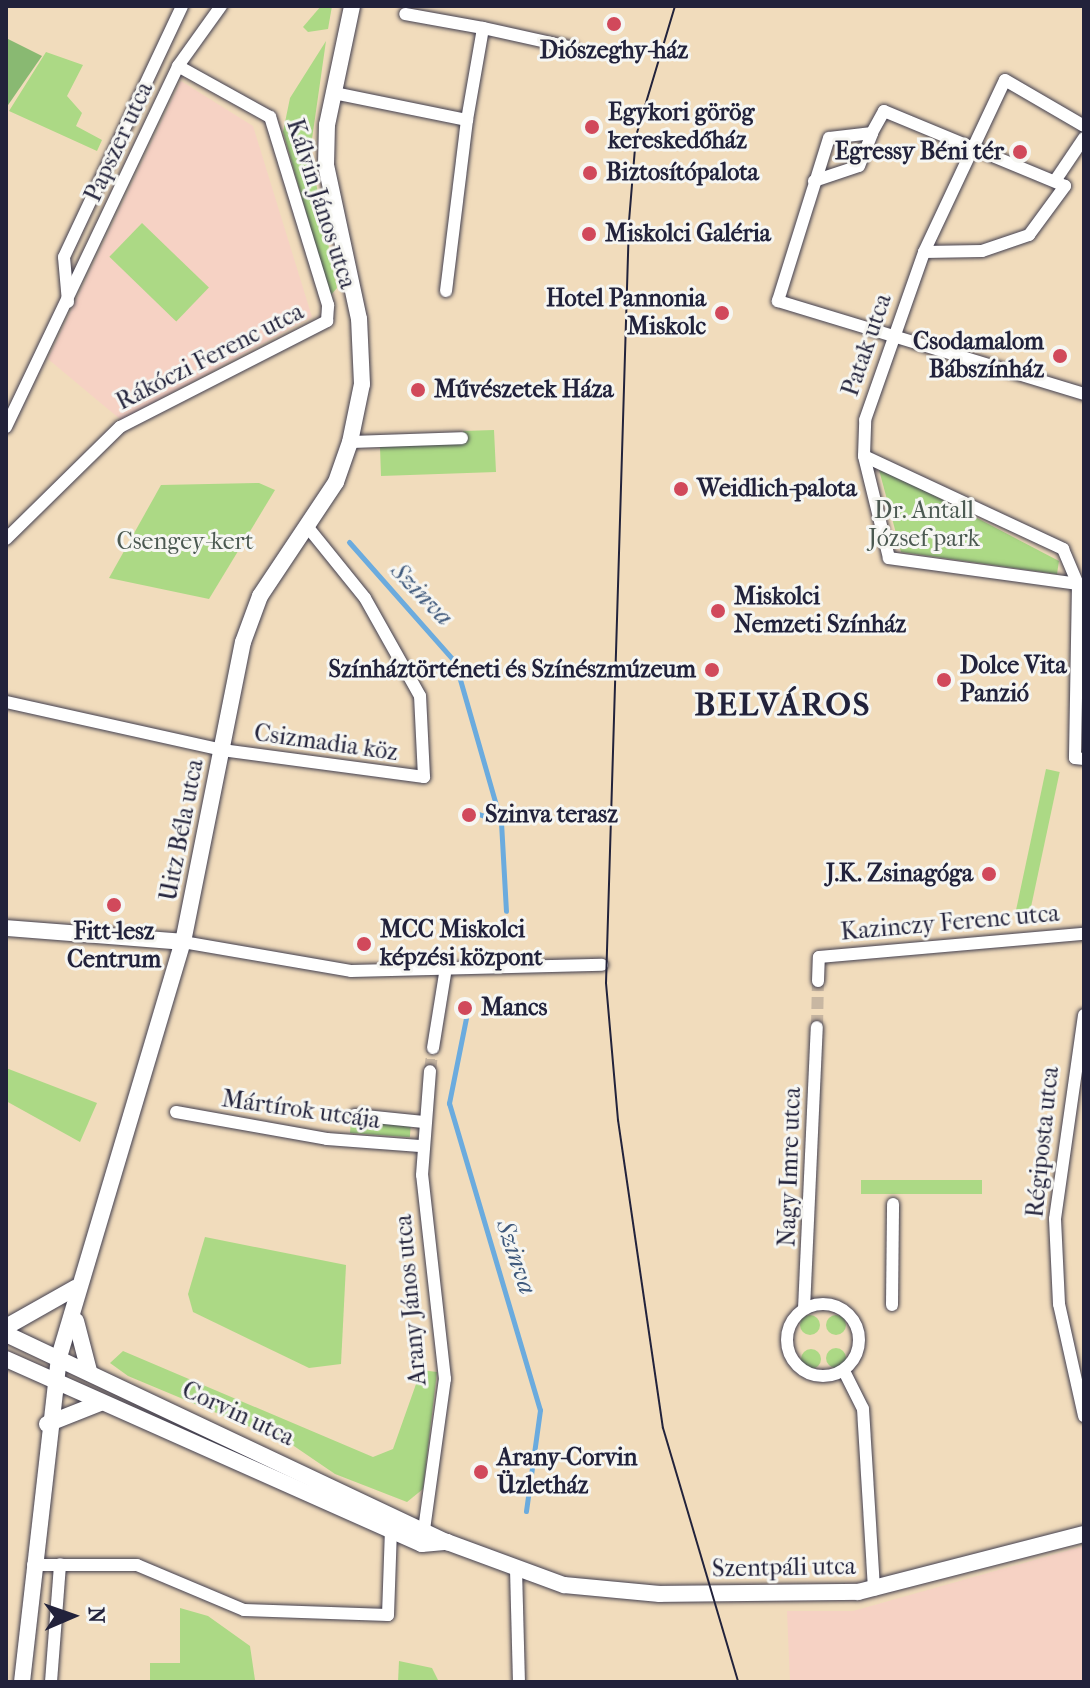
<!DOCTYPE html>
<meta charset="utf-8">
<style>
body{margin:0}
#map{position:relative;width:1090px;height:1688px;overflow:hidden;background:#f1dcbc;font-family:"IM FELL French Canon",serif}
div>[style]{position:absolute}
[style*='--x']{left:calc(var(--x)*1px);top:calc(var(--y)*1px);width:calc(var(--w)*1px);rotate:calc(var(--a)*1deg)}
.built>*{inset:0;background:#f6d2c4}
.green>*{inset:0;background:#acd985;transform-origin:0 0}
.round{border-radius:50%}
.forest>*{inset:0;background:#89b972}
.stream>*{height:5px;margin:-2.5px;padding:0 2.5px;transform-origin:2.5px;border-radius:2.5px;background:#6babde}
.minor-tunnel>*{height:12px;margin-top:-6px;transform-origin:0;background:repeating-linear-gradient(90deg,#c8b7a2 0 12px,transparent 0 18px)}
.roads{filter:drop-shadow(0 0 2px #413e4e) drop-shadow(0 0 2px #413e4e)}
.minor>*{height:12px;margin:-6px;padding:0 6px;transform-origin:6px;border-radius:6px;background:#fff}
.minor>.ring{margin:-6px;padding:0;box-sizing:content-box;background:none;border:12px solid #fff;border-radius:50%}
.tertiary>*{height:16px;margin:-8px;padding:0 8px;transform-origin:8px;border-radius:8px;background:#fff}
.tram>*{height:2px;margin:-1px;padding:0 1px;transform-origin:1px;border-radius:1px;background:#22223b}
.dots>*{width:22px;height:22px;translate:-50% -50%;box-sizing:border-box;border:4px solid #f6f6f2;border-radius:50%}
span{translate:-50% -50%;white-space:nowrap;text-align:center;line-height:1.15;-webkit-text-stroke:6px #f6f6f2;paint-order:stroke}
.poi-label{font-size:24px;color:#22223b;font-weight:700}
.left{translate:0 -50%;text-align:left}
.right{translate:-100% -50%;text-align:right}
.street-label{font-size:24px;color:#22223b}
.park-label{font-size:24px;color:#4b5951}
.water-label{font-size:26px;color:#3f597c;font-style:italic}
.district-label{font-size:32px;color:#22223b;font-weight:700;letter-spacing:2px}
.frame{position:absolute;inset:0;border:8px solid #22223b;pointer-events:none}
.north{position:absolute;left:32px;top:1576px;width:80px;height:80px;-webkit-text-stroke:6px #f6f6f2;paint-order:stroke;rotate:88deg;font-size:22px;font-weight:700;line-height:32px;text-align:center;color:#22223b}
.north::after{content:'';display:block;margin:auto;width:28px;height:36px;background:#22223b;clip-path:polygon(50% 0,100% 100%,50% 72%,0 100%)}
</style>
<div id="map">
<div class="built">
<div style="clip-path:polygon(181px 81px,253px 126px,312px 317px,121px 420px,48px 359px)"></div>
<div style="clip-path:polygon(1084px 1546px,1084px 1682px,790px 1682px,787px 1611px,853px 1611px)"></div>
</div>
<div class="green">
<div style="clip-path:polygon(321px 6px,332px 6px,328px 29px,308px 32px,303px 27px)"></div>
<div style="clip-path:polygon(326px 41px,310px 153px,337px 288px,330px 296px,283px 132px,290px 98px)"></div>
<div style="clip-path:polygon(46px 52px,83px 65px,67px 96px,82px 113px,76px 126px,102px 140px,97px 151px,9px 111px)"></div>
<div style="left:142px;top:223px;width:93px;height:47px;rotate:44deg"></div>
<div style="clip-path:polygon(494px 430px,496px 472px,381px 476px,380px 447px,464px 443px,463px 431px)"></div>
<div style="clip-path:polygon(878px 466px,1059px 561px,1057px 574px,901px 552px)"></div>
<div style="clip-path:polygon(259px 483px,275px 490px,209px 599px,109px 578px,161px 485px)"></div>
<div style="left:1046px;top:769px;width:14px;height:146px;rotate:12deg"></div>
<div style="clip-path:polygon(6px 1068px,97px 1103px,80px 1142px,6px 1101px)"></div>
<div style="left:351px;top:1119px;width:60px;height:14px;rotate:4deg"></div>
<div style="left:861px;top:1180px;width:121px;height:14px"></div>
<div style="clip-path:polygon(205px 1237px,346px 1265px,341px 1364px,309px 1368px,193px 1312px,188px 1294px)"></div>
<div class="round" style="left:800px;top:1315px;width:20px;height:20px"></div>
<div class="round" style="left:826px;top:1315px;width:20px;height:20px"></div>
<div class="round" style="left:826px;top:1348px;width:20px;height:20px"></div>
<div class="round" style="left:801px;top:1349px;width:20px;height:20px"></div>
<div style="clip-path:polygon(123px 1351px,373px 1457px,393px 1449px,421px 1370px,437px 1372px,423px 1489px,407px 1502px,335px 1474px,291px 1444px,128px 1376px,110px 1363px)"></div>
<div style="clip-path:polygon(180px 1608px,208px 1616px,250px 1646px,255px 1680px,379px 1682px,150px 1682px,150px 1663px,180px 1663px)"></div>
<div style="clip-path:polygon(399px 1661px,432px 1668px,439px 1682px,398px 1682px)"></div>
</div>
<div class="forest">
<div style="clip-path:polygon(6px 38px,42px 56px,6px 108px)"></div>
</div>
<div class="stream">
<div style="--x:349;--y:542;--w:160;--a:48.5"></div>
<div style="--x:455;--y:662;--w:166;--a:74"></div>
<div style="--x:501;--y:822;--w:89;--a:86.8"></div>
<div style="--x:464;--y:809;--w:39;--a:19"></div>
<div style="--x:466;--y:1018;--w:87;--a:101.3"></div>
<div style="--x:449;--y:1103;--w:320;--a:73.5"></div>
<div style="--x:540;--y:1410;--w:102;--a:97.9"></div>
</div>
<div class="minor-tunnel">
<div style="--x:817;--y:1027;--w:46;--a:-88.8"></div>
<div style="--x:430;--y:1071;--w:23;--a:-83"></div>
</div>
<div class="roads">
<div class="minor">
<div style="--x:483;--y:28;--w:92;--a:12.5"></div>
<div style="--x:334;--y:93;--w:136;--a:11.5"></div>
<div style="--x:467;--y:120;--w:93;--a:-80.1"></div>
<div style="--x:483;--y:28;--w:79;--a:-169.8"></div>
<div style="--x:814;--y:181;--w:47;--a:-18.4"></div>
<div style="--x:859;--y:166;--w:35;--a:-68"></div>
<div style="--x:1055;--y:181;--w:52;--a:-56"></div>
<div style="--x:924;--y:252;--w:58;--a:-1"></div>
<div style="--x:982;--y:251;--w:50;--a:-18.8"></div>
<div style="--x:1029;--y:235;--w:61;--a:-53.7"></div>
<div style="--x:1065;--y:186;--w:196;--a:-157.5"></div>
<div style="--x:884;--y:111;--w:25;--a:119"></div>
<div style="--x:872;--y:133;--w:43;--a:173.4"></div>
<div style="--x:829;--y:138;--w:171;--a:107.4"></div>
<div style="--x:778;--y:301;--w:320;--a:16.9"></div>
<div style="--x:446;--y:291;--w:172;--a:-83"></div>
<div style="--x:68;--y:302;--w:45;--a:-95.1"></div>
<div style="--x:64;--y:257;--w:277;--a:-64.8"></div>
<div style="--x:6;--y:427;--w:400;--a:-64.5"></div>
<div style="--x:178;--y:66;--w:74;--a:-54.4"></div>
<div style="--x:350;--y:442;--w:112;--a:-2"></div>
<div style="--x:864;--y:456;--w:220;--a:25"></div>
<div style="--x:1063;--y:549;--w:38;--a:67"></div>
<div style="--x:1078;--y:584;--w:174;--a:91"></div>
<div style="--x:1075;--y:758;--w:9;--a:6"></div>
<div style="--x:6;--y:539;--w:160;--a:-44.5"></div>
<div style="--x:120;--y:427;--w:233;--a:-27.1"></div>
<div style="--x:327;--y:321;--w:16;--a:-86"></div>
<div style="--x:328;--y:305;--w:197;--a:-107.1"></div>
<div style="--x:270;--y:117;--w:105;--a:-151"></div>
<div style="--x:1078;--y:584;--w:191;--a:-172.2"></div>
<div style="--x:889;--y:558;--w:105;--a:-103.8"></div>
<div style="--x:864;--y:456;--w:36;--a:-88"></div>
<div style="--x:865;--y:420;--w:178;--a:-70.6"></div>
<div style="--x:924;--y:252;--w:190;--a:-64.8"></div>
<div style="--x:1005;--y:80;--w:91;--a:30.2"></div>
<div style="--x:6;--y:702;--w:221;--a:12.5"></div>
<div style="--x:222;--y:750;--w:204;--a:7.6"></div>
<div style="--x:424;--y:777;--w:81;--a:-92.8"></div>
<div style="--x:420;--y:696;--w:112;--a:-119.3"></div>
<div style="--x:365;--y:598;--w:92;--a:-128.9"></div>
<div style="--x:183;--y:942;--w:170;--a:9.8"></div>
<div style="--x:351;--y:971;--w:251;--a:-1.4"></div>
<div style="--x:818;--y:981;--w:24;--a:-88"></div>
<div style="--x:819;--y:957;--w:266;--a:-5"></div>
<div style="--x:1084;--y:1015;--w:206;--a:98.1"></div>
<div style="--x:1055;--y:1219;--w:85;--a:87.3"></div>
<div style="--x:1059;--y:1304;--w:115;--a:77.4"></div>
<div style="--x:433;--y:1048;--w:75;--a:-80.8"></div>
<div style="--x:176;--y:1112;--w:153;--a:10.1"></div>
<div style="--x:327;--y:1139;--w:93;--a:4.3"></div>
<div style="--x:355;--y:1115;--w:69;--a:5.8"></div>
<div class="ring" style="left:787px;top:1304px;width:60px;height:60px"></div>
<div style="--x:892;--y:1305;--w:101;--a:-89.4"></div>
<div style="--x:804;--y:1309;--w:282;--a:-87.4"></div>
<div style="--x:844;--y:1371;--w:42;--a:63.4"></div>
<div style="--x:863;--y:1409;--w:181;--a:86.5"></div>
<div style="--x:423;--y:1537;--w:160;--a:-82.1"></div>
<div style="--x:445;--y:1379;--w:205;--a:-96.4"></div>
<div style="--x:422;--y:1175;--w:104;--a:-85.6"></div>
<div style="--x:33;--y:1565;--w:104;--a:0"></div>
<div style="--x:137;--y:1565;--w:116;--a:22.8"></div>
<div style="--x:244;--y:1610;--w:144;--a:2"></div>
<div style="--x:388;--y:1615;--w:84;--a:-88"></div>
<div style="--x:391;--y:1531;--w:7;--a:-16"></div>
<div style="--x:516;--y:1569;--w:113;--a:88.5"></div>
<div style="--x:51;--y:1682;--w:118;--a:-85.6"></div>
</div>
<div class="tertiary">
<div style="--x:6;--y:928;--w:178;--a:4.5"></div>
<div style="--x:76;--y:1321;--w:52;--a:75.4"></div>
<div style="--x:6;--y:1327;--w:79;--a:-29.5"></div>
<div style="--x:6;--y:1334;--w:488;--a:25.3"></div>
<div style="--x:447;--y:1542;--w:125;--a:20.2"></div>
<div style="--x:564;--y:1585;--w:96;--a:5.4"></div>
<div style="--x:660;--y:1594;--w:198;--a:-0.6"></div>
<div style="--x:858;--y:1592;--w:233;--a:-14.4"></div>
<div style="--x:6;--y:1359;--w:455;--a:24"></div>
<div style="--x:422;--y:1544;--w:25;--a:-5"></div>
<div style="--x:47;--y:1424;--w:57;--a:-21.6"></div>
<div style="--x:22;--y:1682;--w:327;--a:-83.5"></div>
<div style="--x:59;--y:1357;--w:433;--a:-73.4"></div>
<div style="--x:183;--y:942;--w:306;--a:-78.7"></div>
<div style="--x:243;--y:642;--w:49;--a:-69.7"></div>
<div style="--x:260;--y:596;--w:137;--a:-56.3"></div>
<div style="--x:336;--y:482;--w:42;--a:-70.7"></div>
<div style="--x:350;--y:442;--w:59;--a:-78.3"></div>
<div style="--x:362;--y:384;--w:65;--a:-92.6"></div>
<div style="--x:359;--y:319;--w:157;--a:-102.1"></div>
<div style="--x:326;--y:165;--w:40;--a:-88.6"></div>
<div style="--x:327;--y:125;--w:122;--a:-78.1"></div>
</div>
</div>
<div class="tram">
<div style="--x:675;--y:6;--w:136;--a:106.7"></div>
<div style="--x:636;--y:136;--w:86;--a:94.7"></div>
<div style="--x:629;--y:222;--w:761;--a:91.73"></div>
<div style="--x:606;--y:983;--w:138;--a:85"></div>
<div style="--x:618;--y:1120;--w:311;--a:81.7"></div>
<div style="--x:663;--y:1428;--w:265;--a:73.5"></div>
</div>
<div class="dots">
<div style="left:614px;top:24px;background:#d1495b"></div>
<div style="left:592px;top:127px;background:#d1495b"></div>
<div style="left:1020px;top:152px;background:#d1495b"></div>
<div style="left:590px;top:173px;background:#d1495b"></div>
<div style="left:589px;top:234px;background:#d1495b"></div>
<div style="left:722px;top:313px;background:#d1495b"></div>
<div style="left:1060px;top:356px;background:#d1495b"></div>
<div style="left:418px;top:390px;background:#d1495b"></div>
<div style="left:681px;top:489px;background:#d1495b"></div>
<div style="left:718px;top:611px;background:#d1495b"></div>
<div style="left:712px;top:670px;background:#d1495b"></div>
<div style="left:944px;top:680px;background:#d1495b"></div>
<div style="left:469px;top:815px;background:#d1495b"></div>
<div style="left:989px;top:874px;background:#d1495b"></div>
<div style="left:114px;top:905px;background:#d1495b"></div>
<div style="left:364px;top:944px;background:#d1495b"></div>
<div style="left:465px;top:1008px;background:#d1495b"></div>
<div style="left:481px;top:1472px;background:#d1495b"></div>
</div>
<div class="poi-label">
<span style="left:614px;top:51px">Diószeghy-ház</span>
<span class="left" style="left:608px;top:127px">Egykori görög<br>kereskedőház</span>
<span class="right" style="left:1004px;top:152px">Egressy Béni tér</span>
<span class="left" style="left:606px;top:173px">Biztosítópalota</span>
<span class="left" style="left:605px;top:234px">Miskolci Galéria</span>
<span class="right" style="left:706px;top:313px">Hotel Pannonia<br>Miskolc</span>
<span class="right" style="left:1044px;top:356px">Csodamalom<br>Bábszínház</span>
<span class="left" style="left:434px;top:390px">Művészetek Háza</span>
<span class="left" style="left:697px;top:489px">Weidlich-palota</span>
<span class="left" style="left:734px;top:611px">Miskolci<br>Nemzeti Színház</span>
<span class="left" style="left:960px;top:680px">Dolce Vita<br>Panzió</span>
<span class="right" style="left:696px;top:670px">Színháztörténeti és Színészmúzeum</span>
<span class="left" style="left:485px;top:815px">Szinva terasz</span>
<span class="right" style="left:973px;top:874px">J.K. Zsinagóga</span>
<span class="left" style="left:380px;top:944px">MCC Miskolci<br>képzési központ</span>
<span style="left:114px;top:946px">Fitt-lesz<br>Centrum</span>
<span class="left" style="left:481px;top:1008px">Mancs</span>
<span class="left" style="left:497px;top:1472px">Arany-Corvin<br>Üzletház</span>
</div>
<div class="street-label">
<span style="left:119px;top:142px;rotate:-65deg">Papszer utca</span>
<span style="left:321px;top:204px;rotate:72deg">Kálvin János utca</span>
<span style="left:867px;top:345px;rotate:-71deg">Patak utca</span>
<span style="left:210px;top:357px;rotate:-27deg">Rákóczi Ferenc utca</span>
<span style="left:326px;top:743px;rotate:8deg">Csizmadia köz</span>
<span style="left:182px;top:830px;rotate:-79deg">Uitz Béla utca</span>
<span style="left:950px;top:923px;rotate:-5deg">Kazinczy Ferenc utca</span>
<span style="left:301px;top:1110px;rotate:8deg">Mártírok utcája</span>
<span style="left:1043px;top:1142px;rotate:-84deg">Régiposta utca</span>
<span style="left:790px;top:1167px;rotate:-88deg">Nagy Imre utca</span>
<span style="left:411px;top:1300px;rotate:-95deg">Arany János utca</span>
<span style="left:238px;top:1414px;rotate:25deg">Corvin utca</span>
<span style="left:784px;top:1568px;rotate:-1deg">Szentpáli utca</span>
</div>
<div class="park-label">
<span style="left:924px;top:525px">Dr. Antall<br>József park</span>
<span style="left:185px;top:542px">Csengey-kert</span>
</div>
<div class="water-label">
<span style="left:422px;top:594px;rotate:46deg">Szinva</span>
<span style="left:516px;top:1257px;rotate:71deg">Szinva</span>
</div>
<div class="district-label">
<span style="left:783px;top:705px">BELVÁROS</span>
</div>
<div class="frame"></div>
<div class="north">N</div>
</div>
